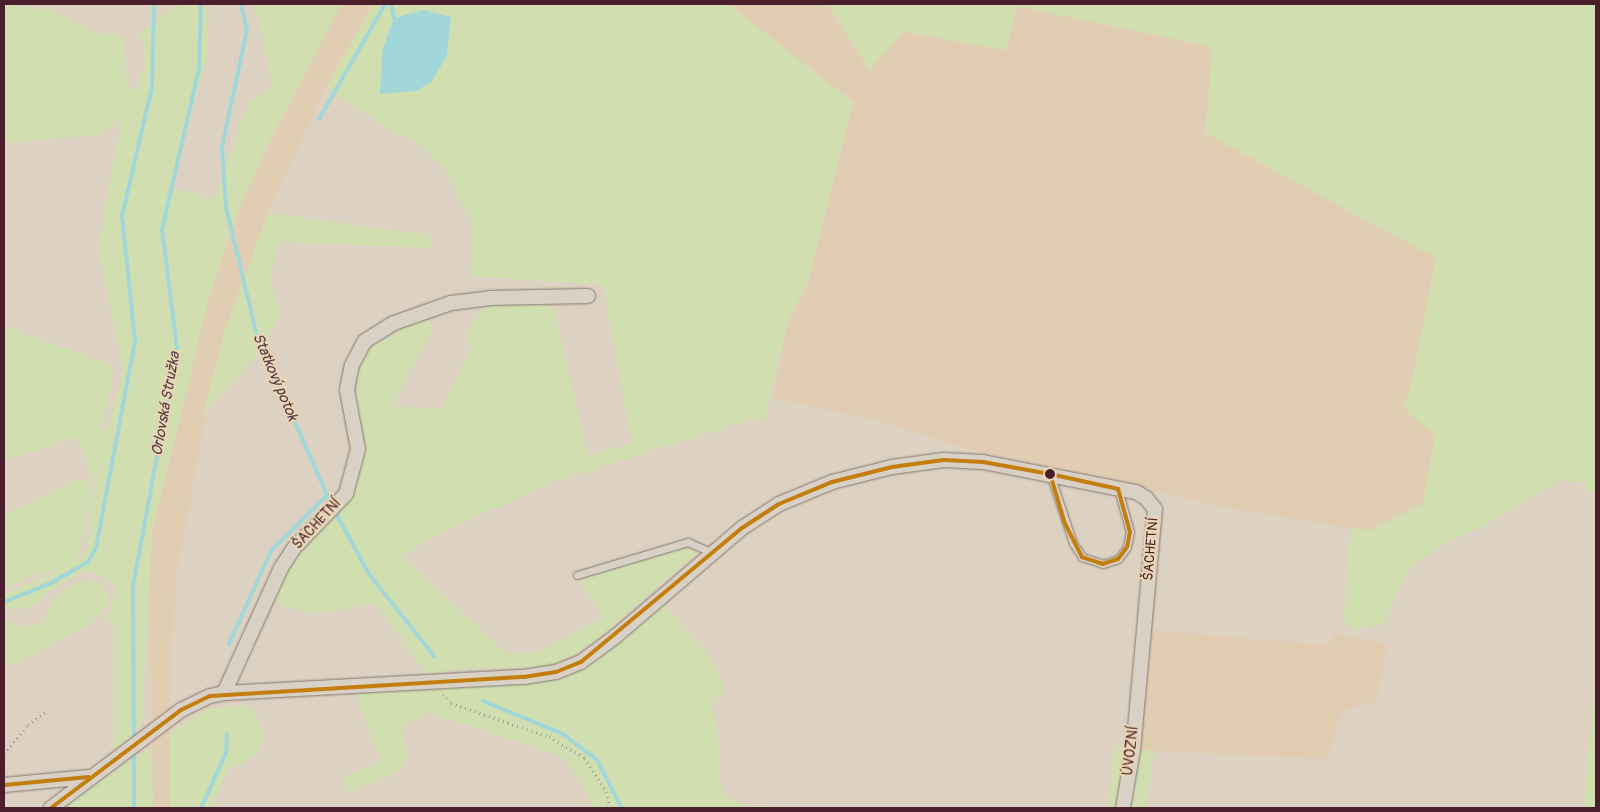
<!DOCTYPE html>
<meta charset="utf-8">
<style>
body{margin:0}
#map{position:relative;width:1600px;height:812px;overflow:hidden;background:#ddd2c1;font-family:Pangolin,sans-serif}
div>[style]{position:absolute}
[style*='--x']{left:calc(var(--x)*1px);top:calc(var(--y)*1px);width:calc(var(--w)*1px);rotate:calc(var(--a)*1deg)}
.built>*{inset:0;background:#e1cdb2}
.green>*{inset:0;background:#d1dfb0;transform-origin:0 0}
.water>*{inset:0;background:#a2d7da}
.stream>*{height:4px;margin:-2px;padding:0 2px;transform-origin:2px;border-radius:2px;background:#a2d7da}
.path>*{height:2.5px;margin-top:-1.25px;transform-origin:0;background:repeating-linear-gradient(90deg,#a59b94 0 1px,transparent 0 5px)}
.roads{filter:drop-shadow(0 0 1px #847772) drop-shadow(0 0 1px #847772)}
.service>*{height:7px;margin:-3.5px;padding:0 3.5px;transform-origin:3.5px;border-radius:3.5px;background:#d9d1c5}
.minor>*{height:14px;margin:-7px;padding:0 7px;transform-origin:7px;border-radius:7px;background:#d9d1c5}
.bus-1>*{height:4px;margin:-2px;padding:0 2px;transform-origin:2px;border-radius:2px;background:#c37e0d}
.dots>*{width:14px;height:14px;translate:-50% -50%;box-sizing:border-box;border:2px solid #ead6b4;border-radius:50%}
span{translate:-50% -50%;white-space:nowrap;text-align:center;line-height:1.15;-webkit-text-stroke:4px #ead6b4;paint-order:stroke}
.street-label{font-size:14px;color:#4a1f2b}
.water-label{font-size:15px;color:#533b47;font-style:italic}
.frame{position:absolute;inset:0;border:5px solid #4a1f2b;pointer-events:none}
</style>
<div id="map">
<div class="built">
<div style="clip-path:polygon(342px 4px,373px 4px,326px 87px,268px 213px,233px 311px,209px 399px,175px 587px,169px 726px,170px 808px,153px 808px,149px 569px,152px 532px,163px 479px,209px 298px,236px 216px,269px 142px)"></div>
<div style="clip-path:polygon(728px 4px,828px 4px,869px 70px,904px 32px,1006px 50px,1017px 6px,1212px 47px,1345px 210px,1436px 258px,1410px 391px,1435px 436px,1423px 504px,1369px 531px,1237px 510px,963px 448px,883px 422px,773px 398px,788px 321px,808px 282px,823px 217px)"></div>
<div style="clip-path:polygon(1148px 630px,1330px 645px,1333px 633px,1389px 644px,1377px 698px,1373px 703px,1350px 707px,1340px 716px,1330px 753px,1324px 759px,1137px 750px)"></div>
</div>
<div class="green">
<div style="clip-path:polygon(4px 4px,54px 11px,96px 32px,123px 36px,127px 89px,136px 90px,143px 69px,144px 41px,137px 34px,180px 4px,209px 4px,207px 58px,172px 188px,214px 199px,249px 102px,272px 86px,255px 4px,342px 4px,269px 142px,236px 216px,209px 298px,152px 532px,142px 723px,114px 752px,113px 619px,102px 623px,112px 608px,115px 586px,93px 571px,83px 572px,49px 591px,39px 603px,25px 609px,4px 609px,4px 594px,60px 569px,33px 575px,4px 589px,4px 514px,46px 496px,68px 483px,90px 479px,92px 495px,76px 562px,87px 549px,95px 480px,88px 470px,79px 437px,4px 461px,4px 326px,111px 365px,113px 375px,101px 430px,108px 428px,123px 369px,98px 248px,122px 113px,115px 125px,97px 135px,4px 143px)"></div>
<div style="clip-path:polygon(373px 4px,728px 4px,853px 102px,808px 282px,788px 321px,765px 419px,747px 421px,547px 484px,433px 537px,402px 556px,507px 654px,537px 652px,603px 617px,579px 580px,677px 547px,699px 551px,601px 636px,578px 652px,549px 667px,460px 669px,427px 675px,376px 604px,312px 614px,272px 602px,297px 550px,348px 496px,366px 449px,357px 400px,358px 368px,369px 348px,425px 317px,433px 327px,392px 406px,442px 409px,471px 346px,465px 343px,473px 321px,486px 305px,519px 302px,553px 306px,588px 455px,632px 444px,603px 285px,470px 276px,472px 225px,445px 170px,414px 140px,392px 132px,326px 87px)"></div>
<div style="clip-path:polygon(828px 4px,1596px 4px,1596px 491px,1587px 492px,1586px 484px,1560px 480px,1486px 525px,1451px 541px,1420px 559px,1406px 574px,1384px 624px,1351px 630px,1344px 618px,1350px 528px,1369px 531px,1423px 504px,1435px 436px,1403px 408px,1412px 381px,1436px 258px,1205px 133px,1212px 47px,1017px 6px,1006px 50px,904px 32px,869px 70px)"></div>
<div style="clip-path:polygon(268px 213px,430px 235px,432px 248px,279px 242px,269px 281px,282px 313px,256px 357px,203px 414px,225px 330px)"></div>
<div style="clip-path:polygon(94px 580px,104px 586px,109px 598px,105px 608px,91px 623px,20px 662px,4px 666px,4px 617px,20px 627px,37px 626px,45px 618px,54px 600px,72px 584px)"></div>
<div style="clip-path:polygon(665px 605px,715px 663px,722px 682px,724px 690px,712px 706px,718px 737px,719px 780px,723px 791px,727px 797px,743px 805px,789px 808px,593px 808px,582px 782px,561px 756px,428px 713px,401px 727px,408px 758px,397px 773px,347px 792px,341px 778px,381px 761px,355px 694px,558px 679px,583px 668px)"></div>
<div style="clip-path:polygon(1596px 677px,1596px 808px,1584px 808px,1584px 797px)"></div>
<div style="clip-path:polygon(243px 704px,254px 711px,265px 735px,257px 755px,228px 770px,212px 808px,170px 808px,169px 734px,208px 709px)"></div>
<div style="clip-path:polygon(152px 745px,153px 808px,61px 808px)"></div>
<div style="left:1115px;top:746px;width:39px;height:62px;rotate:7deg"></div>
</div>
<div class="water">
<div style="clip-path:polygon(424px 10px,451px 17px,447px 56px,431px 82px,416px 91px,380px 94px,382px 51px,394px 18px)"></div>
</div>
<div class="stream">
<div style="--x:241;--y:4;--w:27;--a:77"></div>
<div style="--x:247;--y:30;--w:120;--a:102.1"></div>
<div style="--x:222;--y:147;--w:60;--a:86.2"></div>
<div style="--x:226;--y:207;--w:133;--a:76.5"></div>
<div style="--x:257;--y:336;--w:184;--a:66.2"></div>
<div style="--x:391;--y:4;--w:14;--a:78"></div>
<div style="--x:319;--y:119;--w:133;--a:-60.1"></div>
<div style="--x:334;--y:510;--w:73;--a:61.3"></div>
<div style="--x:369;--y:574;--w:105;--a:51.6"></div>
<div style="--x:4;--y:602;--w:51;--a:-22"></div>
<div style="--x:51;--y:583;--w:43;--a:-29.6"></div>
<div style="--x:88;--y:562;--w:16;--a:-60"></div>
<div style="--x:96;--y:548;--w:211;--a:-79.3"></div>
<div style="--x:135;--y:341;--w:126;--a:-95.9"></div>
<div style="--x:122;--y:216;--w:132;--a:-76.9"></div>
<div style="--x:152;--y:87;--w:83;--a:-88.6"></div>
<div style="--x:229;--y:644;--w:102;--a:-65.7"></div>
<div style="--x:271;--y:551;--w:78;--a:-45"></div>
<div style="--x:483;--y:701;--w:87;--a:22.4"></div>
<div style="--x:563;--y:734;--w:43;--a:37.4"></div>
<div style="--x:597;--y:760;--w:54;--a:62.5"></div>
<div style="--x:134;--y:741;--w:154;--a:-90.4"></div>
<div style="--x:133;--y:587;--w:243;--a:-79.6"></div>
<div style="--x:177;--y:348;--w:119;--a:-97.2"></div>
<div style="--x:162;--y:230;--w:166;--a:-77.1"></div>
<div style="--x:199;--y:68;--w:64;--a:-88.2"></div>
<div style="--x:134;--y:751;--w:57;--a:90"></div>
<div style="--x:201;--y:808;--w:60;--a:-65.6"></div>
<div style="--x:226;--y:753;--w:19;--a:-87"></div>
</div>
<div class="path">
<div style="--x:443;--y:694;--w:12;--a:48"></div>
<div style="--x:451;--y:703;--w:104;--a:19.1"></div>
<div style="--x:549;--y:737;--w:42;--a:30.3"></div>
<div style="--x:585;--y:758;--w:40;--a:58"></div>
<div style="--x:606;--y:792;--w:17;--a:73"></div>
<div style="--x:4;--y:754;--w:38;--a:-50"></div>
<div style="--x:28;--y:725;--w:24;--a:-36"></div>
</div>
<div class="roads">
<div class="service">
<div style="--x:1050;--y:474;--w:73;--a:71.6"></div>
<div style="--x:1073;--y:543;--w:17;--a:57"></div>
<div style="--x:1082;--y:557;--w:22;--a:18"></div>
<div style="--x:1103;--y:564;--w:16;--a:-18"></div>
<div style="--x:1118;--y:559;--w:15;--a:-53"></div>
<div style="--x:1127;--y:547;--w:15;--a:-79"></div>
<div style="--x:1130;--y:532;--w:45;--a:-105.6"></div>
<div style="--x:577;--y:575;--w:116;--a:-16.6"></div>
<div style="--x:688;--y:542;--w:27;--a:24"></div>
</div>
<div class="minor">
<div style="--x:224;--y:693;--w:137;--a:-65.5"></div>
<div style="--x:281;--y:568;--w:24;--a:-57"></div>
<div style="--x:294;--y:548;--w:75;--a:-46.1"></div>
<div style="--x:346;--y:494;--w:47;--a:-75.1"></div>
<div style="--x:358;--y:449;--w:60;--a:-100.6"></div>
<div style="--x:347;--y:390;--w:25;--a:-79"></div>
<div style="--x:352;--y:365;--w:27;--a:-62"></div>
<div style="--x:365;--y:341;--w:34;--a:-32"></div>
<div style="--x:394;--y:323;--w:60;--a:-19.3"></div>
<div style="--x:451;--y:303;--w:38;--a:-7"></div>
<div style="--x:489;--y:298;--w:99;--a:-1.2"></div>
<div style="--x:4;--y:785;--w:85;--a:-5.4"></div>
<div style="--x:51;--y:808;--w:163;--a:-37"></div>
<div style="--x:181;--y:710;--w:32;--a:-26"></div>
<div style="--x:210;--y:696;--w:14;--a:-12"></div>
<div style="--x:224;--y:693;--w:300;--a:-3.1"></div>
<div style="--x:524;--y:677;--w:32;--a:-9"></div>
<div style="--x:556;--y:672;--w:27;--a:-22"></div>
<div style="--x:581;--y:662;--w:44;--a:-36.6"></div>
<div style="--x:616;--y:636;--w:166;--a:-40.6"></div>
<div style="--x:742;--y:528;--w:44;--a:-33"></div>
<div style="--x:779;--y:504;--w:57;--a:-22.5"></div>
<div style="--x:832;--y:482;--w:62;--a:-14"></div>
<div style="--x:892;--y:467;--w:52;--a:-7.7"></div>
<div style="--x:944;--y:460;--w:39;--a:3"></div>
<div style="--x:983;--y:462;--w:156;--a:11.1"></div>
<div style="--x:1136;--y:492;--w:12;--a:31"></div>
<div style="--x:1146;--y:498;--w:14;--a:51"></div>
<div style="--x:1155;--y:509;--w:242;--a:95.2"></div>
<div style="--x:1133;--y:750;--w:59;--a:99.8"></div>
</div>
</div>
<div class="bus-1">
<div style="--x:1050;--y:474;--w:70;--a:12.4"></div>
<div style="--x:1118;--y:489;--w:45;--a:74.4"></div>
<div style="--x:1130;--y:532;--w:15;--a:101"></div>
<div style="--x:1127;--y:547;--w:15;--a:127"></div>
<div style="--x:1118;--y:559;--w:16;--a:162"></div>
<div style="--x:1103;--y:564;--w:22;--a:-162"></div>
<div style="--x:1082;--y:557;--w:37;--a:-117"></div>
<div style="--x:1065;--y:524;--w:52;--a:-106.7"></div>
<div style="--x:4;--y:785;--w:85;--a:-5.4"></div>
<div style="--x:51;--y:808;--w:163;--a:-37"></div>
<div style="--x:181;--y:710;--w:32;--a:-26"></div>
<div style="--x:210;--y:696;--w:315;--a:-3.5"></div>
<div style="--x:524;--y:677;--w:32;--a:-9"></div>
<div style="--x:556;--y:672;--w:27;--a:-22"></div>
<div style="--x:581;--y:662;--w:209;--a:-39.8"></div>
<div style="--x:742;--y:528;--w:44;--a:-33"></div>
<div style="--x:779;--y:504;--w:57;--a:-22.5"></div>
<div style="--x:832;--y:482;--w:62;--a:-14"></div>
<div style="--x:892;--y:467;--w:52;--a:-7.7"></div>
<div style="--x:944;--y:460;--w:39;--a:3"></div>
<div style="--x:983;--y:462;--w:68;--a:10.2"></div>
</div>
<div class="dots">
<div style="left:1050px;top:474px;background:#4a1f2b"></div>
</div>
<div class="street-label">
<span style="left:317px;top:524px;rotate:-47deg">ŠACHETNÍ</span>
<span style="left:1151px;top:549px;rotate:-85deg">ŠACHETNÍ</span>
<span style="left:1131px;top:751px;rotate:-83deg">ÚVOZNÍ</span>
</div>
<div class="water-label">
<span style="left:275px;top:377px;rotate:67deg">Statkový potok</span>
<span style="left:166px;top:404px;rotate:-80deg">Orlovská Stružka</span>
</div>
<div class="frame"></div>
</div>
